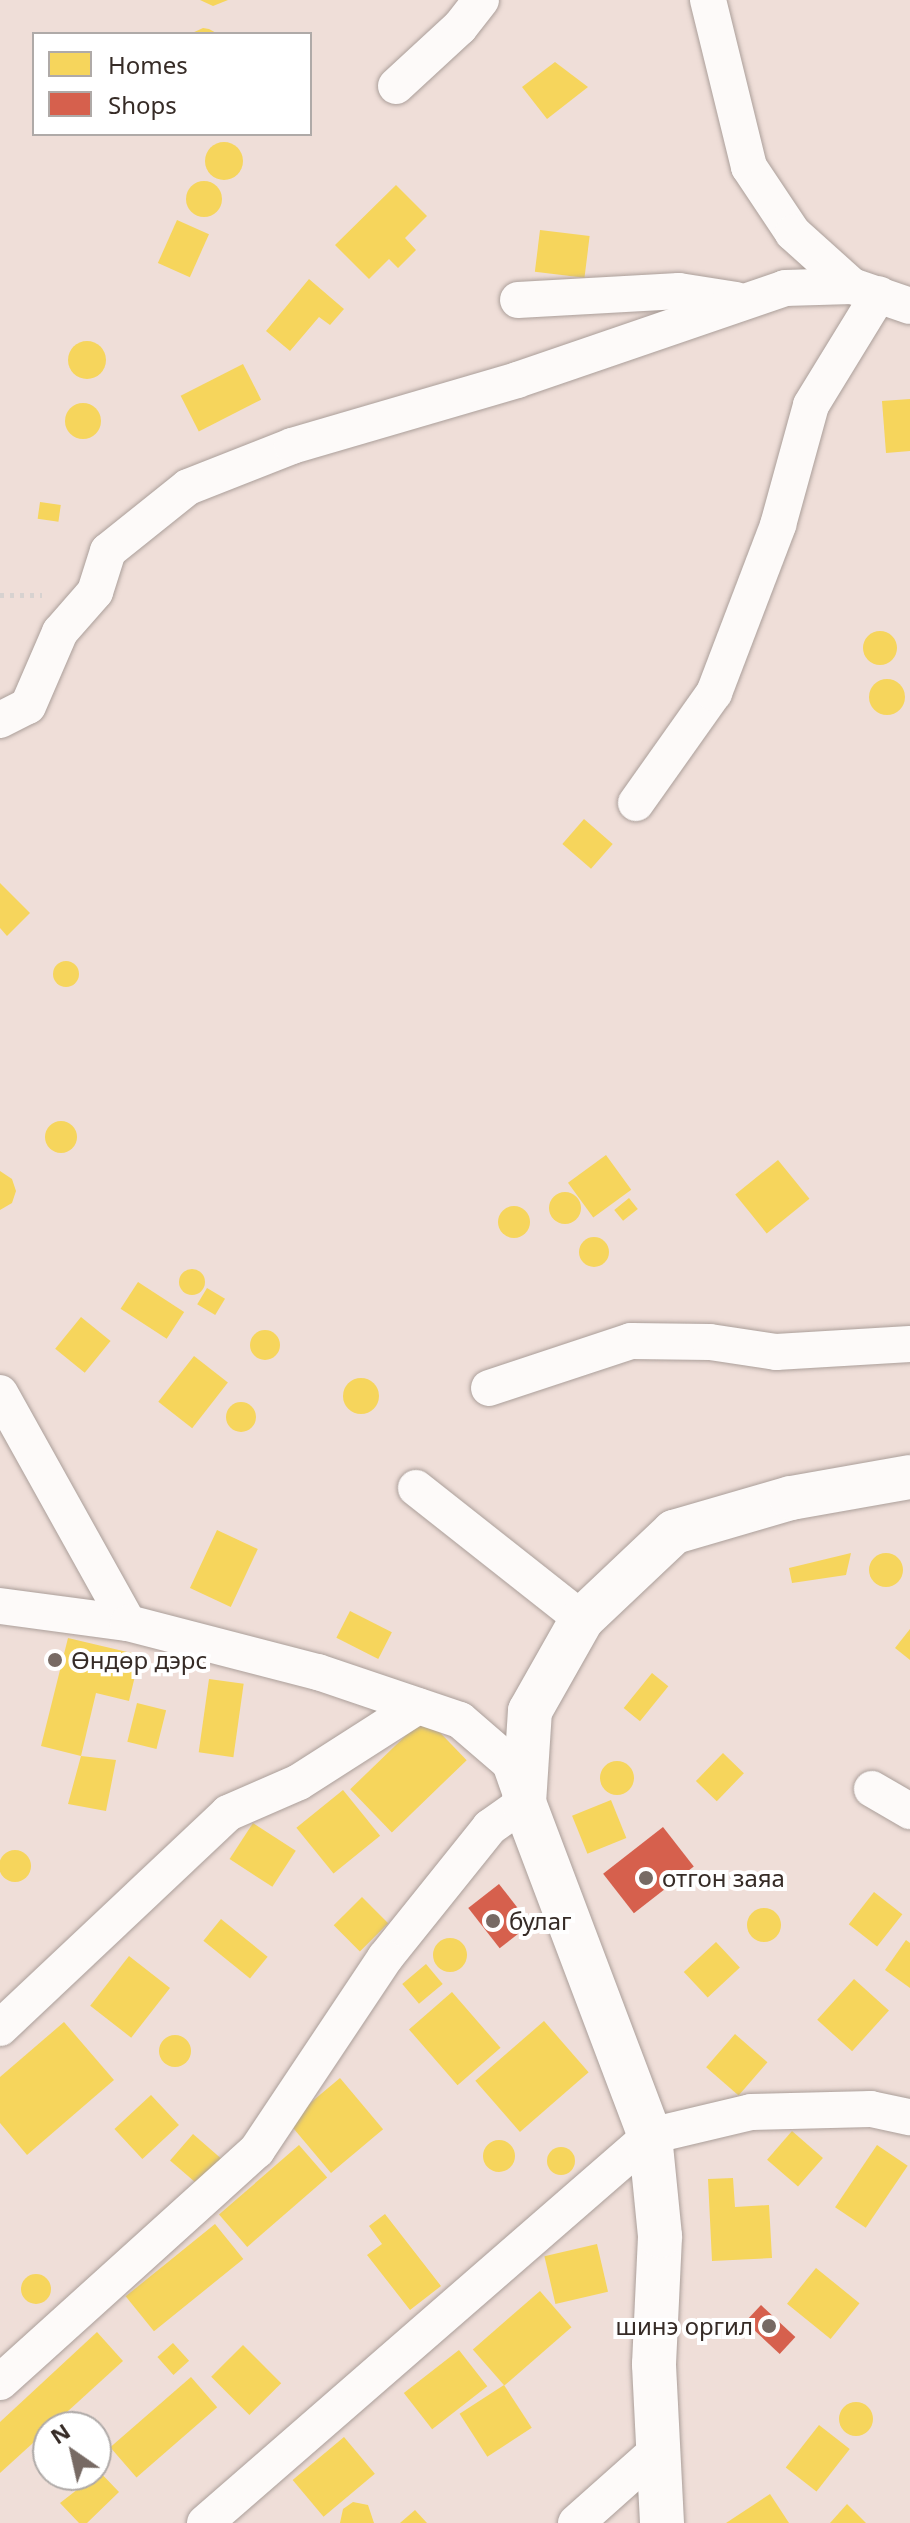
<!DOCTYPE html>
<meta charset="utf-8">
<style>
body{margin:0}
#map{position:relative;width:910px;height:2523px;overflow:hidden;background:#efded8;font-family:"Noto Sans",sans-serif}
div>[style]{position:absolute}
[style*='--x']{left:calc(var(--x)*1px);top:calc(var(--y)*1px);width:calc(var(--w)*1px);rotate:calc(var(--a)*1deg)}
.homes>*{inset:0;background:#f6d55c;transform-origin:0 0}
.round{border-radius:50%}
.shops>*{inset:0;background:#d6604d;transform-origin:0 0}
.path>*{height:5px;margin-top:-2.5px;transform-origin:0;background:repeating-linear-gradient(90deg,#d7d2d0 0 4px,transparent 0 10px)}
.roads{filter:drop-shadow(0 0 2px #ab9f9a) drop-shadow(0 0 2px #ab9f9a)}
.minor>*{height:36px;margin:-18px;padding:0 18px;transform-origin:18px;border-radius:18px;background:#fdfaf9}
.major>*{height:44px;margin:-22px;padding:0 22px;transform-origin:22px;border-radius:22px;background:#fdfaf9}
.dots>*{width:22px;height:22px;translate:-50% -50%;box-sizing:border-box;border:4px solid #fff;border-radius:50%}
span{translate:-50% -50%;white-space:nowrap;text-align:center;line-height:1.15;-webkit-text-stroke:8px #fff;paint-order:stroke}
.poi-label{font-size:24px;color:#362b26}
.left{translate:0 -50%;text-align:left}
.right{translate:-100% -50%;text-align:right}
.legend{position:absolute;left:32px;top:32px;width:280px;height:104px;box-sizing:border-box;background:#fff;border:2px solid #afaaa8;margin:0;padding:10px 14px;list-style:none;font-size:24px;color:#362b26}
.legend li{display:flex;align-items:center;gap:16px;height:40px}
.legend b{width:40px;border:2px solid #afaaa8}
.north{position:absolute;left:32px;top:2411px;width:80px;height:80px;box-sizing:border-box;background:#fff;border:2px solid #afaaa8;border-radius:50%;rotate:326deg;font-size:22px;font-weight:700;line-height:32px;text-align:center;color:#362b26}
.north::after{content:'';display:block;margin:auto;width:28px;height:36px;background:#776a64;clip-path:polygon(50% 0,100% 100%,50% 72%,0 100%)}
</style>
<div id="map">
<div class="homes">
<div style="clip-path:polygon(200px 0,228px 0,213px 6px)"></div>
<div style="clip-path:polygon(203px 28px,209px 29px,218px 34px,190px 34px)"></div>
<div style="clip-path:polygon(555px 62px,588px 87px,547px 119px,522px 87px)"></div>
<div class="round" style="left:205px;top:142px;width:38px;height:38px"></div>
<div class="round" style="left:186px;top:181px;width:36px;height:36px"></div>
<div style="clip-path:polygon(396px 185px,427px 216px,405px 238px,416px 250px,398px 268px,389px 259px,369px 279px,335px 245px)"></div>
<div style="left:177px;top:220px;width:35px;height:47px;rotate:24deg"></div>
<div style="left:540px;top:230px;width:50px;height:42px;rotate:7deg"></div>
<div style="clip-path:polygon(309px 279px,344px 309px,330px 325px,319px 317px,290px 351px,266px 331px)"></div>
<div class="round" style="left:68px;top:341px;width:38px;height:38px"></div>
<div style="left:243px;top:364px;width:40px;height:70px;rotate:63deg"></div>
<div style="clip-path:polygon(910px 399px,910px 451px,886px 453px,882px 401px)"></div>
<div class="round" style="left:65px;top:403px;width:36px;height:36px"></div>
<div style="left:40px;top:502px;width:21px;height:17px;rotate:8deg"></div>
<div class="round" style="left:863px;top:631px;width:34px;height:34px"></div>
<div class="round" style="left:869px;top:679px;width:36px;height:36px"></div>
<div style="left:584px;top:819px;width:38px;height:33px;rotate:41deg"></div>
<div style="clip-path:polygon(0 883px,30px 913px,7px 936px,0 928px)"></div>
<div class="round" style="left:53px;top:961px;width:26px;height:26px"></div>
<div class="round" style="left:45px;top:1121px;width:32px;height:32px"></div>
<div style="left:606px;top:1155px;width:43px;height:47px;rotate:54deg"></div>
<div style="left:778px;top:1160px;width:50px;height:55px;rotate:51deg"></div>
<div style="clip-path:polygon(0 1171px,12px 1179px,16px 1191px,12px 1203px,0 1210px)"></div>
<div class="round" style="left:549px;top:1192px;width:32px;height:32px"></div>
<div style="left:629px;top:1198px;width:14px;height:19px;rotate:51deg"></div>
<div class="round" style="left:498px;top:1206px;width:32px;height:32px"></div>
<div class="round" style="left:579px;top:1237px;width:30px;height:30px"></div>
<div class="round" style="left:179px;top:1269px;width:26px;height:26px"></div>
<div style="left:138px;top:1282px;width:55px;height:32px;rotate:33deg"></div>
<div style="left:207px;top:1288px;width:21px;height:19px;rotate:31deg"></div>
<div style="left:81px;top:1317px;width:38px;height:41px;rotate:39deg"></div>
<div class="round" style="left:250px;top:1330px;width:30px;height:30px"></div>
<div style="left:194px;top:1356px;width:43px;height:58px;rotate:38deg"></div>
<div class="round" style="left:343px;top:1378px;width:36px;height:36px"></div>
<div class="round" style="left:226px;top:1402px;width:30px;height:30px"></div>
<div style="left:217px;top:1530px;width:45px;height:64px;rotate:25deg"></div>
<div style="clip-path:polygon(851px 1553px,846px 1575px,792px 1583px,789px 1568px)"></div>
<div class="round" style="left:869px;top:1553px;width:34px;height:34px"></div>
<div style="left:350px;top:1611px;width:47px;height:30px;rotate:27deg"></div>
<div style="clip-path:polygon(910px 1629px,910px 1660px,895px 1648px)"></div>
<div style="clip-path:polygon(68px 1638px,140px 1655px,129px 1701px,96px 1693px,81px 1756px,116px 1760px,106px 1811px,68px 1804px,81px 1756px,41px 1746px)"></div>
<div style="left:652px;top:1673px;width:21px;height:45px;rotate:39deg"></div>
<div style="left:209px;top:1679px;width:35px;height:74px;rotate:8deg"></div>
<div style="left:137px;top:1703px;width:30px;height:40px;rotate:14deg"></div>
<div style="left:425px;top:1717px;width:60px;height:104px;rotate:46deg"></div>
<div style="left:723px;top:1753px;width:29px;height:39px;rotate:44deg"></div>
<div class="round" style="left:600px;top:1761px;width:34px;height:34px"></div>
<div style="left:343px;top:1790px;width:59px;height:60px;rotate:51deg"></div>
<div style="left:611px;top:1800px;width:41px;height:42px;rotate:68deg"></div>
<div style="left:253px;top:1823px;width:51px;height:43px;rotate:33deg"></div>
<div class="round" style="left:-1px;top:1850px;width:32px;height:32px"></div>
<div style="left:874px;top:1892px;width:36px;height:41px;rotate:38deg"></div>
<div style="left:362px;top:1897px;width:37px;height:40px;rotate:45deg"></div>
<div class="round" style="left:747px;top:1908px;width:34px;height:34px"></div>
<div style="left:221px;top:1919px;width:60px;height:28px;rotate:39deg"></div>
<div class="round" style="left:433px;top:1938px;width:34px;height:34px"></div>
<div style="clip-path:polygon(906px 1940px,910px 1943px,910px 1988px,885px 1970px)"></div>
<div style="left:716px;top:1942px;width:35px;height:44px;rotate:47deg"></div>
<div style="left:129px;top:1956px;width:52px;height:63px;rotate:38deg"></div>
<div style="left:426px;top:1964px;width:26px;height:31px;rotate:50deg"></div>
<div style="left:854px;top:1979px;width:47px;height:55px;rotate:42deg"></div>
<div style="left:452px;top:1992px;width:74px;height:57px;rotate:49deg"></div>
<div style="left:544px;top:2021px;width:68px;height:91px;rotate:49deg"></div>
<div style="clip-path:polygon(64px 2022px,114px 2080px,27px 2155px,0 2123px,0 2077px)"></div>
<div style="left:735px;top:2034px;width:43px;height:44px;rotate:41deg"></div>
<div class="round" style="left:159px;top:2035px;width:32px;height:32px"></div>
<div style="left:340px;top:2078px;width:67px;height:68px;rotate:50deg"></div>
<div style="left:151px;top:2095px;width:41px;height:50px;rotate:47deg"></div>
<div style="left:792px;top:2131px;width:41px;height:38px;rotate:41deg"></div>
<div style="left:193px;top:2134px;width:38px;height:35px;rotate:41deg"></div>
<div class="round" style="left:483px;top:2140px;width:32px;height:32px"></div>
<div style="left:299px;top:2145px;width:43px;height:106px;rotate:49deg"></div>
<div style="left:877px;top:2145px;width:37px;height:75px;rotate:34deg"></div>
<div class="round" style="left:547px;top:2147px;width:28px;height:28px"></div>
<div style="clip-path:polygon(733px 2178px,735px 2207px,769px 2205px,772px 2258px,712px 2261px,708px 2179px)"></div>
<div style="clip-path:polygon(385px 2214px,441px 2286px,410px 2310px,367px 2255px,382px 2244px,369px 2226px)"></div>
<div style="left:215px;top:2224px;width:45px;height:115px;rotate:51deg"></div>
<div style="left:597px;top:2244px;width:49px;height:54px;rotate:77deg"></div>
<div style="left:816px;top:2268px;width:56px;height:46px;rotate:39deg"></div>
<div class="round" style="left:21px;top:2274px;width:30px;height:30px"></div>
<div style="left:540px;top:2291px;width:48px;height:89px;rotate:49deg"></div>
<div style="clip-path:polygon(97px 2332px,123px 2361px,0 2473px,0 2422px)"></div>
<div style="left:173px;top:2343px;width:24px;height:21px;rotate:48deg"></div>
<div style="left:243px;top:2345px;width:54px;height:45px;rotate:45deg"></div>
<div style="left:459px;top:2350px;width:46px;height:70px;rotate:52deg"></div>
<div style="left:191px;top:2377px;width:40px;height:107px;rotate:49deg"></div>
<div style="left:504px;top:2385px;width:51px;height:53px;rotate:57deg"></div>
<div class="round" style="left:839px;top:2402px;width:34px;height:34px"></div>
<div style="left:819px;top:2425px;width:39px;height:54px;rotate:38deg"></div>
<div style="left:344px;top:2437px;width:48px;height:67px;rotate:50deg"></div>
<div style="clip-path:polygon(96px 2468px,119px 2492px,87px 2523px,79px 2523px,60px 2503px,96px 2475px)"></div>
<div style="clip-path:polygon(770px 2494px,789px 2523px,726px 2523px)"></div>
<div style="clip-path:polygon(353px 2502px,368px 2505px,374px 2523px,340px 2523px,343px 2509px)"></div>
<div style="clip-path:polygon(847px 2504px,866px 2523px,830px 2523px)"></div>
<div style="clip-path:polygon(415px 2510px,427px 2523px,400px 2523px)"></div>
</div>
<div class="shops">
<div style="left:663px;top:1827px;width:50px;height:76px;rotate:52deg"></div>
<div style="left:499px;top:1884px;width:51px;height:39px;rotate:52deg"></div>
<div style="left:761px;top:2305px;width:47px;height:23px;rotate:43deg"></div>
</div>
<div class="path">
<div style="--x:0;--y:595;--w:42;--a:0"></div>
</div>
<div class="roads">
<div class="minor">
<div style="--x:708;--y:0;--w:172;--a:76.2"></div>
<div style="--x:749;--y:167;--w:79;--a:56.3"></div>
<div style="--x:793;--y:233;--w:79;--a:41.9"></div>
<div style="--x:396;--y:86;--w:87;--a:-42.7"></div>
<div style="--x:460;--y:27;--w:34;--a:-52"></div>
<div style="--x:518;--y:300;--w:161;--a:-3.2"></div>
<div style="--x:679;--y:291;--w:58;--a:9"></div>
<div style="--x:0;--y:720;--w:31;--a:-27"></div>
<div style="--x:28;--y:706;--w:81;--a:-66.6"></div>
<div style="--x:60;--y:632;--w:53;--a:-48.8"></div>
<div style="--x:95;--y:592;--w:43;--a:-72.4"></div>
<div style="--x:108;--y:551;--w:102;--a:-38.7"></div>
<div style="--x:188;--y:487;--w:112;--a:-21.5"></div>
<div style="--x:292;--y:446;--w:234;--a:-16.3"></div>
<div style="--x:517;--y:380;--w:283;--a:-18.9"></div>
<div style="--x:785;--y:288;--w:67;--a:-1.7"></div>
<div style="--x:852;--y:286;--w:61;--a:19"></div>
<div style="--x:636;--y:803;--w:135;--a:-54.7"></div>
<div style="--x:714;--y:693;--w:180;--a:-69.1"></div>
<div style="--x:778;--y:525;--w:124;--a:-74.6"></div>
<div style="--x:811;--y:405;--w:130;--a:-58.5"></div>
<div style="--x:489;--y:1388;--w:150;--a:-18.3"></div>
<div style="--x:631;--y:1341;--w:79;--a:0.7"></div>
<div style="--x:710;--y:1342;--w:67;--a:8.6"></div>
<div style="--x:776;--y:1352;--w:134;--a:-3.4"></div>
<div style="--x:0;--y:1393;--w:263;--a:60.9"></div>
<div style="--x:416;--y:1488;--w:211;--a:38.3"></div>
<div style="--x:0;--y:1606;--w:129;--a:7.6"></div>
<div style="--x:128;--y:1623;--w:196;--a:14.5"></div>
<div style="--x:318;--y:1672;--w:150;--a:18.7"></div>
<div style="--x:460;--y:1720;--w:66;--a:40.7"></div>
<div style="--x:510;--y:1763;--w:42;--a:70.7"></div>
<div style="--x:524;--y:1803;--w:42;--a:144.8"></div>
<div style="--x:490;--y:1827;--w:168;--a:128.7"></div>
<div style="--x:385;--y:1958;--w:231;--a:123.7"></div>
<div style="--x:257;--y:2150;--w:346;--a:137.9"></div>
<div style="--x:872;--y:1789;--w:44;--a:30.1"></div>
<div style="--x:0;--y:2028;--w:313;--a:-43.3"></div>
<div style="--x:228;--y:1813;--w:77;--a:-23.6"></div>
<div style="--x:299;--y:1782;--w:141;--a:-32.6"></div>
<div style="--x:205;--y:2523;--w:590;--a:-41.01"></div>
<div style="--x:650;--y:2136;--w:104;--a:-13.4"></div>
<div style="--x:751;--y:2112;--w:120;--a:-1.4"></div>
<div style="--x:871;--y:2109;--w:40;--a:12"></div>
<div style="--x:576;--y:2523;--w:110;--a:-41.7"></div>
</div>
<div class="major">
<div style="--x:662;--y:2523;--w:159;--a:-92.9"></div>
<div style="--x:654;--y:2364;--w:128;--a:-87.3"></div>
<div style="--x:660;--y:2236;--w:100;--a:-95.7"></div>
<div style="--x:650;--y:2136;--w:356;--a:-110.7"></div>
<div style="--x:524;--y:1803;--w:92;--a:-86.3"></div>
<div style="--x:530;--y:1711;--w:106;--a:-60.5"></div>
<div style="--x:582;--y:1619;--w:127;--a:-43.4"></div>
<div style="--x:674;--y:1532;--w:122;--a:-16.2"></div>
<div style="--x:791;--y:1498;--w:121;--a:-10"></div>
</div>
</div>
<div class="dots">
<div style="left:55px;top:1660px;background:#776a64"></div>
<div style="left:646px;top:1878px;background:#776a64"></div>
<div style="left:493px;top:1921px;background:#776a64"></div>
<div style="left:769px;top:2326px;background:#776a64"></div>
</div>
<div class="poi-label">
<span class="left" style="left:71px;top:1660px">Өндөр дэрс</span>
<span class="left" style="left:662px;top:1878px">отгон заяа</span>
<span class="left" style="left:509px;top:1921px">булаг</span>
<span class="right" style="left:753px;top:2326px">шинэ оргил</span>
</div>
<ul class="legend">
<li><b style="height:22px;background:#f6d55c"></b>Homes</li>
<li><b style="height:22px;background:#d6604d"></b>Shops</li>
</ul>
<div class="north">N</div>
</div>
